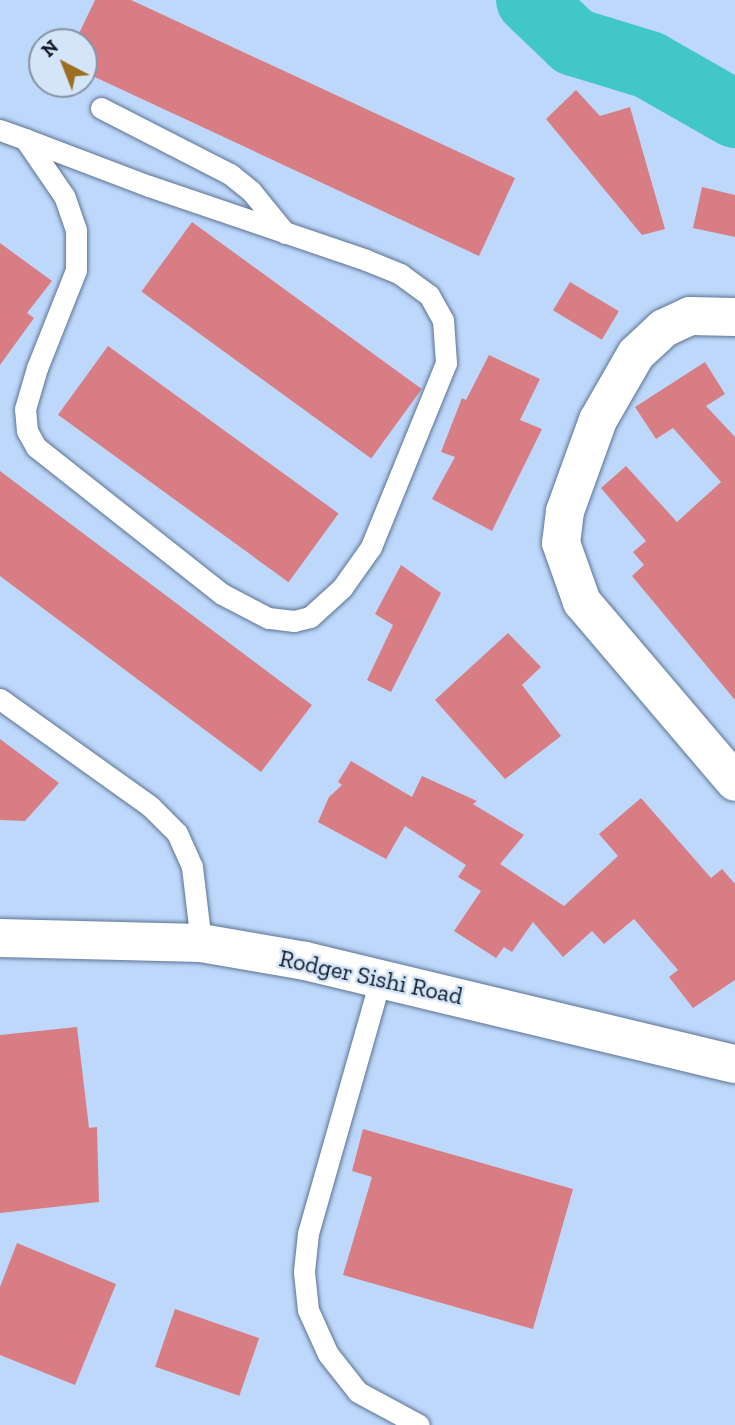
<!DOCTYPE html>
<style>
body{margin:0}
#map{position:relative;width:735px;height:1425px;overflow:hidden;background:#bed8fb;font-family:"Zilla Slab",serif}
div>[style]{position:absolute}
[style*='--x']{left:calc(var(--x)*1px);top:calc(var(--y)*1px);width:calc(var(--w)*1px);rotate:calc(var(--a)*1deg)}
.river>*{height:68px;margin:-34px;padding:0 34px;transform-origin:34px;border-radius:34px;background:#41c7c8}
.building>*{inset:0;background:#d87d84;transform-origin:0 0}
.roads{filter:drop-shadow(0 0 2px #5c7392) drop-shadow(0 0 2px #5c7392)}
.service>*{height:21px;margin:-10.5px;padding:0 10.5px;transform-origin:10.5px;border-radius:10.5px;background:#fff}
.minor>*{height:38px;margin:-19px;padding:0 19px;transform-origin:19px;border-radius:19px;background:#fff}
.tertiary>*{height:38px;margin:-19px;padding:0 19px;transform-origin:19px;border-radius:19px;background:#fff}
span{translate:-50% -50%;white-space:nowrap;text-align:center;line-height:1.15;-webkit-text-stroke:5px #d4e4f9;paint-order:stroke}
.street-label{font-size:24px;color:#131c29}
.north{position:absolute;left:28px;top:28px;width:70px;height:70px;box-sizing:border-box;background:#d4e4f9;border:2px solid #8794a6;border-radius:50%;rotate:318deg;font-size:19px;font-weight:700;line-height:28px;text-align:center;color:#131c29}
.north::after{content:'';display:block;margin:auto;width:24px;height:32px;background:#9c6e1f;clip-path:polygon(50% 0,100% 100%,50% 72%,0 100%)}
</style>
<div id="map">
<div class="river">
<div style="--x:530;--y:0;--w:61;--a:43.7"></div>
<div style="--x:574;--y:42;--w:78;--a:17"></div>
<div style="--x:649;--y:65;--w:99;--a:29.7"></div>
</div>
<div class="building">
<div style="clip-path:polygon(95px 0,131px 0,515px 178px,479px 256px,84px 72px,84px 42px,75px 42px)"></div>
<div style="clip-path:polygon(576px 90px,600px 116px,630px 107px,665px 229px,642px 235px,546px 119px)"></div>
<div style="clip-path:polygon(702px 187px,735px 195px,735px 237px,693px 228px)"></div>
<div style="left:192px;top:222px;width:284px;height:86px;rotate:36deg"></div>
<div style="clip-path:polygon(0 243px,52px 281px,27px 313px,34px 318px,0 365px)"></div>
<div style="left:570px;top:282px;width:57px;height:33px;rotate:31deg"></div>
<div style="left:108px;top:346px;width:285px;height:85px;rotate:36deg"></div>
<div style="clip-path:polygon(489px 355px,540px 379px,520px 420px,542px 429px,492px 531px,432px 499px,455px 457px,441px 452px,462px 398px,466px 400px)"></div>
<div style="clip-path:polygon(705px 362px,725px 394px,706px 406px,735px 437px,735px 700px,632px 576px,644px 565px,633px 552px,646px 541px,601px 488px,626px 466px,677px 522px,721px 482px,673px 428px,656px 439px,635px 407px)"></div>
<div style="clip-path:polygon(0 471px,312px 705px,261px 772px,0 576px)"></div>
<div style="clip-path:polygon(401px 565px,441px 593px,391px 692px,367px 680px,393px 625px,375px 614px)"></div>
<div style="clip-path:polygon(508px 633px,541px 667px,522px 685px,561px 736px,505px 779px,435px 700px)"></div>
<div style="clip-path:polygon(0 739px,59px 783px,25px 821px,0 820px)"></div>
<div style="clip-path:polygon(351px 761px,412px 797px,422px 776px,477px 801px,473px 804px,524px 835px,500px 864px,564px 906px,618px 856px,599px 834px,641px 798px,711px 878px,722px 869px,735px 884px,735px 980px,693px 1008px,669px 977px,678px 970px,634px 919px,604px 944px,592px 931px,563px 957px,533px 922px,512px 952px,504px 947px,496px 958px,454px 931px,481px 891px,458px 877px,466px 865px,405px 826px,386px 859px,318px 822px,329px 797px,342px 785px,338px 782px)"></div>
<div style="clip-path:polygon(77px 1027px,89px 1128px,97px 1127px,99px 1202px,0 1213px,0 1035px)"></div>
<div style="clip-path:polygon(363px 1129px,573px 1189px,533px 1329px,343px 1275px,372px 1177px,352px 1171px)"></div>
<div style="clip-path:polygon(17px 1243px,116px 1284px,75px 1385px,0 1355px,0 1287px)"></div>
<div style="left:175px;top:1309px;width:89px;height:61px;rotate:19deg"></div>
</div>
<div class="roads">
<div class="service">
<div style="--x:101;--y:108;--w:145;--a:27.1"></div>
<div style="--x:230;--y:174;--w:27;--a:39"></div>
<div style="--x:251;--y:191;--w:54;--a:51"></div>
<div style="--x:0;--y:130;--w:27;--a:20"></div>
<div style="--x:25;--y:139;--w:133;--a:20.8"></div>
<div style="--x:149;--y:186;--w:229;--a:18.8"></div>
<div style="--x:366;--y:260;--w:37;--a:22"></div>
<div style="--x:400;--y:274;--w:36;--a:36"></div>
<div style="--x:429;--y:295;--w:29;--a:61"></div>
<div style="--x:443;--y:320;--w:43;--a:86"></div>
<div style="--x:446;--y:363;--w:199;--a:112.2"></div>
<div style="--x:371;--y:547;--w:50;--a:125.3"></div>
<div style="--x:342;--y:588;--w:43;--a:137.8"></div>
<div style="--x:310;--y:617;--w:16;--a:166"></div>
<div style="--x:294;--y:621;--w:26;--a:-173"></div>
<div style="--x:268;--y:618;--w:52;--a:-152.4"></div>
<div style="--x:222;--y:594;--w:237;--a:-141.7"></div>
<div style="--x:36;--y:447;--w:18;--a:-119"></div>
<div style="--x:27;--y:431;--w:22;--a:-95"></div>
<div style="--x:25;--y:409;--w:43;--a:-73.7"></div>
<div style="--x:37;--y:368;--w:105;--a:-68.3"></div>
<div style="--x:76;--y:270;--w:40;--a:-90"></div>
<div style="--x:76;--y:230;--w:36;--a:-109"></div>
<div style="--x:64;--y:196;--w:69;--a:-124.4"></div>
<div style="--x:0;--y:699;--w:184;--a:35.5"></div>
<div style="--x:150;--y:806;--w:38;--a:45"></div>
<div style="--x:177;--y:833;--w:37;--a:66"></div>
<div style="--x:192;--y:867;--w:77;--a:83.2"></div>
<div style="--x:381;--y:977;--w:266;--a:105.9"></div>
<div style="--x:308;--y:1233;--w:39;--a:96"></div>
<div style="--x:304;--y:1272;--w:38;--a:84"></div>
<div style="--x:308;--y:1310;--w:48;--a:65.6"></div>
<div style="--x:328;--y:1354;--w:48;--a:51.7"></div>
<div style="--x:358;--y:1392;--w:69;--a:28.4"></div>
</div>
<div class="minor">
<div style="--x:735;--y:317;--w:45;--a:-178.7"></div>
<div style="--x:690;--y:316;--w:29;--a:155"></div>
<div style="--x:664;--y:328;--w:38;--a:137"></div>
<div style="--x:636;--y:354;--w:76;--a:119.9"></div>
<div style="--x:598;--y:420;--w:97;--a:109.9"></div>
<div style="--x:565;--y:511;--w:32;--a:97"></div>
<div style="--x:561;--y:543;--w:63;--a:70.4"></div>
<div style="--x:582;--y:602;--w:236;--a:49.6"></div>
</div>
<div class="tertiary">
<div style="--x:0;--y:938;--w:201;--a:1.4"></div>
<div style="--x:201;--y:943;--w:106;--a:9.8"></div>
<div style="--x:305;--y:961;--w:442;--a:13.5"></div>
</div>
</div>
<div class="street-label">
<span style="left:371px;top:977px;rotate:12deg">Rodger Sishi Road</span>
</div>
<div class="north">N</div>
</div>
